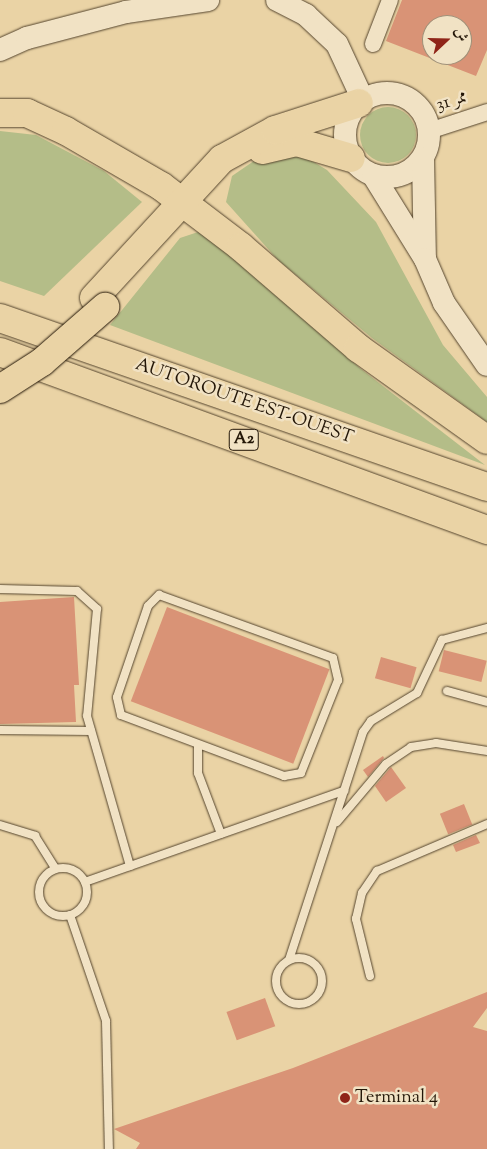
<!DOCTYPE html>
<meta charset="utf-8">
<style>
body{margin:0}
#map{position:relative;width:487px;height:1149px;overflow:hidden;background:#ead3a5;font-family:"Sorts Mill Goudy",Amiri,serif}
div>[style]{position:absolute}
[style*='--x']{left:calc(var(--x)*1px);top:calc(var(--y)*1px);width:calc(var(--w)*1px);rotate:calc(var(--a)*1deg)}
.green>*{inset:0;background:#b4bd88}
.round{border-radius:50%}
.building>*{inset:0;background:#d99376;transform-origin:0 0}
.roads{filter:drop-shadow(0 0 1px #55452e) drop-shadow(0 0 1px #55452e)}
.lane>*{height:8px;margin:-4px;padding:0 4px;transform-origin:4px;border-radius:4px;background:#f1e2c4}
.lane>.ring{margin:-4px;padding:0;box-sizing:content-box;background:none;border:8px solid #f1e2c4;border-radius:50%}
.street>*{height:16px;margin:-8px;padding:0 8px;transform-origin:8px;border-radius:8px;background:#f1e2c4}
.secondary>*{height:22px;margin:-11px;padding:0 11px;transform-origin:11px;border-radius:11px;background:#f1e2c4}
.secondary>.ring{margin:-11px;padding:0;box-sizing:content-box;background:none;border:22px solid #f1e2c4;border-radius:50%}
.highway>*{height:28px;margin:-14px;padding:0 14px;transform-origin:14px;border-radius:14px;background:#ead3a5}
.bridges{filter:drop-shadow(0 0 1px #231607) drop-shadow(0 0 1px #231607)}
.highway-bridge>*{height:28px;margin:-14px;padding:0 14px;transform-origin:14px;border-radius:14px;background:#ead3a5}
.dots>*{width:14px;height:14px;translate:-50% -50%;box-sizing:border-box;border:2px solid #f1e2c4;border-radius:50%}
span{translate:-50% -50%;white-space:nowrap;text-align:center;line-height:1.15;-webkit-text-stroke:5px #f1e2c4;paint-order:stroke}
.shield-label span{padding:1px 4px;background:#f1e2c4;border:1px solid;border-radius:4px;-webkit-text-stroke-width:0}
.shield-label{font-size:16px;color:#231607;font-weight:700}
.street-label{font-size:18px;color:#231607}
.poi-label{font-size:18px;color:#231607}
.left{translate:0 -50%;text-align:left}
.north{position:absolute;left:422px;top:15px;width:50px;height:50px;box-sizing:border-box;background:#f1e2c4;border:1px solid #9f9078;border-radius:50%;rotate:69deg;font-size:14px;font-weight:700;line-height:20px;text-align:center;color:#231607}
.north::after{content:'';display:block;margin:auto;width:18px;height:22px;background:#8f2418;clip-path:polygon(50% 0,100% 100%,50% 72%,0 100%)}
</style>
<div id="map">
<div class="green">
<div class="round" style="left:360px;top:107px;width:56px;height:56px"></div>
<div style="clip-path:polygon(0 131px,36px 135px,104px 171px,142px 202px,44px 296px,0 281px)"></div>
<div style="clip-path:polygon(299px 153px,327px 170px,376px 222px,443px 345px,487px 397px,487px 422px,372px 338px,278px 260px,226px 202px,232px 176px,258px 158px)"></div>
<div style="clip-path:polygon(201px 231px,361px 369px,485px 465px,110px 325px,180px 238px)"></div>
</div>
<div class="building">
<div style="clip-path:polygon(evenodd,402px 0,487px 0,487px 50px,476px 76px,386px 41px,402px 0,432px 25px,462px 25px,462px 55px,432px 55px,432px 25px)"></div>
<div style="clip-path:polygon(74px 597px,79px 685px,74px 685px,76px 722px,0 724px,0 602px)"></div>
<div style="left:167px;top:607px;width:174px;height:101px;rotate:21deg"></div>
<div style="left:444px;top:650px;width:44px;height:22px;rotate:14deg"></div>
<div style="left:381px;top:657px;width:37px;height:22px;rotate:16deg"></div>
<div style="clip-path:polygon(383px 756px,384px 758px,368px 777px,363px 770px)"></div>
<div style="clip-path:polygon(391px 767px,406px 788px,386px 802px,375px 786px)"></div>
<div style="left:464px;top:804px;width:22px;height:26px;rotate:68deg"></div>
<div style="clip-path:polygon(476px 835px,480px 843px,456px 852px,453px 845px)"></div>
<div style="clip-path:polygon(487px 992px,487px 1008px,473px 1027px,487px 1031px,487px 1149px,136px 1149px,140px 1143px,114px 1129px,293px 1068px)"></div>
<div style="left:265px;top:998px;width:30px;height:41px;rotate:70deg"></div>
</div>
<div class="roads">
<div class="lane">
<div style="--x:0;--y:589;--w:77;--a:1.5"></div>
<div style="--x:77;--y:591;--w:27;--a:42"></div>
<div style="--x:97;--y:609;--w:107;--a:95.3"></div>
<div style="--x:87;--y:716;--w:156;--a:74"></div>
<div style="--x:159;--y:595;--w:185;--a:19.9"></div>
<div style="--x:333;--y:658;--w:23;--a:77"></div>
<div style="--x:338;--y:680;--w:100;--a:111.7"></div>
<div style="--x:301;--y:773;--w:17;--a:170"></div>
<div style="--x:284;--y:776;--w:174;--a:-159.5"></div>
<div style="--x:121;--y:715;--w:18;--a:-103"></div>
<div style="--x:117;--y:697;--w:96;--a:-71.2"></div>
<div style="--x:148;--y:606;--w:16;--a:-45"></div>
<div style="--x:447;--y:691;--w:41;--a:15.4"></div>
<div style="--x:0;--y:730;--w:91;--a:0.6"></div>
<div style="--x:198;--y:746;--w:27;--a:90"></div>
<div style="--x:198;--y:773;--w:65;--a:69.3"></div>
<div style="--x:337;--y:822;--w:76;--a:-49.8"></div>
<div style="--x:386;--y:764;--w:30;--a:-34"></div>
<div style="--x:411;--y:747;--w:25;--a:-9"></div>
<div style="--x:436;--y:743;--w:52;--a:8.9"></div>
<div style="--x:0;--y:825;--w:37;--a:17"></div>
<div style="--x:35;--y:836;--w:38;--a:58"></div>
<div class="ring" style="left:39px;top:868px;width:40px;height:40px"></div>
<div style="--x:85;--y:882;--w:275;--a:-19.4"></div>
<div style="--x:70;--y:915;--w:112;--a:71.2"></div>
<div style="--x:106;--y:1021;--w:128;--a:88.7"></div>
<div class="ring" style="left:276px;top:958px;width:38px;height:38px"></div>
<div style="--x:289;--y:960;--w:240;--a:-72"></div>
<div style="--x:363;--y:732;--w:14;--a:-54"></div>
<div style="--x:371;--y:721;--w:54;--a:-31.3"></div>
<div style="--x:417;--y:693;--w:59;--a:-64.7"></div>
<div style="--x:442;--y:640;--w:47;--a:-14.9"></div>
<div style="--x:370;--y:976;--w:59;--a:-103.8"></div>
<div style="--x:356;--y:919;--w:27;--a:-77"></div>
<div style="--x:362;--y:893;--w:27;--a:-56"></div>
<div style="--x:377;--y:871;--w:120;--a:-23.1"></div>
</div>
<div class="street">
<div style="--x:373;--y:44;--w:47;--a:-68.9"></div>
<div style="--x:429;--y:131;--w:61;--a:-18.1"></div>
</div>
<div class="secondary">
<div style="--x:277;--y:0;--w:33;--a:27"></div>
<div style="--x:306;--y:15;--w:42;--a:43.1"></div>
<div style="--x:337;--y:44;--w:62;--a:65.1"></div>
<div style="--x:0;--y:50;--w:30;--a:-24"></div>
<div style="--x:27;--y:38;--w:102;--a:-14.7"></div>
<div style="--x:126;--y:12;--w:83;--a:-8.3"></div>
<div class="ring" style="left:345px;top:93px;width:62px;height:62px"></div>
<div style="--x:423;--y:158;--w:100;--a:88.9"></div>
<div style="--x:373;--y:175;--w:99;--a:58.2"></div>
<div style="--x:425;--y:259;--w:48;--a:66.6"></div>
<div style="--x:444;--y:303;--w:75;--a:55.3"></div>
</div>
<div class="highway">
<div style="--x:0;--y:113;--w:27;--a:0"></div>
<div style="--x:27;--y:113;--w:43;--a:24.8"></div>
<div style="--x:66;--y:131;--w:110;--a:30.1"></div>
<div style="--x:161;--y:186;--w:101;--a:37.3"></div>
<div style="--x:241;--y:247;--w:155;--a:40.8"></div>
<div style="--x:358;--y:348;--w:158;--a:35.5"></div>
<div style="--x:262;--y:150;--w:36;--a:-13"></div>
<div style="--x:297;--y:142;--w:56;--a:16.5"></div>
<div style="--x:94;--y:298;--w:189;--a:-47.4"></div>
<div style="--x:222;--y:159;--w:60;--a:-28.7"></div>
<div style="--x:275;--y:130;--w:88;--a:-17.8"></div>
<div style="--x:0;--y:318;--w:515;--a:19.14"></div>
<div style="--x:0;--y:352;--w:519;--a:20.08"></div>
</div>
</div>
<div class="bridges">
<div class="highway-bridge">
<div style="--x:0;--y:389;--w:50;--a:-32.7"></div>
<div style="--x:42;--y:362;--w:84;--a:-41.1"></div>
</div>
</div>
<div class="dots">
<div style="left:345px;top:1098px;background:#8f2418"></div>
</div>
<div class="shield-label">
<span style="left:244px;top:440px">A2</span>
</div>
<div class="street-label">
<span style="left:452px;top:102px;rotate:-18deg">ممر 31</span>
<span style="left:244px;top:402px;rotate:19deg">AUTOROUTE EST-OUEST</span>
</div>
<div class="poi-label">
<span class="left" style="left:355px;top:1098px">Terminal 4</span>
</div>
<div class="north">ش</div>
</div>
